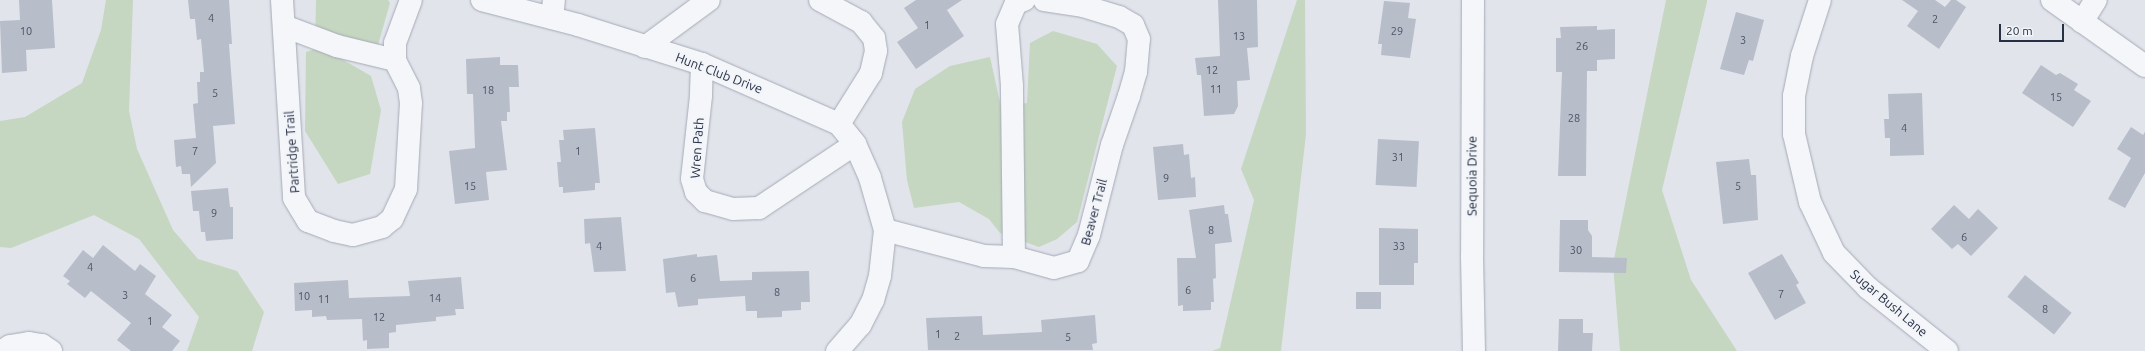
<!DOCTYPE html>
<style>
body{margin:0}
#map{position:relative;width:2145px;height:351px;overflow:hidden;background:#e1e4eb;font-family:Ubuntu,sans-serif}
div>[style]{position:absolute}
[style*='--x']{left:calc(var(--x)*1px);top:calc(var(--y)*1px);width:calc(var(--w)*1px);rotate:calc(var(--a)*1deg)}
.green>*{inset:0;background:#c5d6c1}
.building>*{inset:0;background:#b8bdca;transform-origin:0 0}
.roads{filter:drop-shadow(0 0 1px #a5aab6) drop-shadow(0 0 1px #a5aab6)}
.minor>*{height:22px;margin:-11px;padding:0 11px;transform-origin:11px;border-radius:11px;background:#f4f6f9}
span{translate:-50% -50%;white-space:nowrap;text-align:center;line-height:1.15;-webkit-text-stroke:3px #f1f4f8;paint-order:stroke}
.number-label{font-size:11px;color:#4b5366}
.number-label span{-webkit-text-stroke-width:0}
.street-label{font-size:13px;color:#273045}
.scale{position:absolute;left:1999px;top:24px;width:65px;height:18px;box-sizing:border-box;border:2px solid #273045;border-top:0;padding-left:5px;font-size:12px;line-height:14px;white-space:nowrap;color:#273045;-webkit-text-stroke:3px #f1f4f8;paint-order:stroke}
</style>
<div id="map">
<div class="green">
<div style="clip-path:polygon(106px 0,133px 0,129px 111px,137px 149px,173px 230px,198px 259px,237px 271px,264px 312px,252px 351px,187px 351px,199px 317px,139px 239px,94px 215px,11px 248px,0 247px,0 121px,25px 117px,82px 83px,101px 30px)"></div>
<div style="clip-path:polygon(316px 0,388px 0,390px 3px,378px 45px,340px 58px,371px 76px,381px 110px,370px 174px,338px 184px,305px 131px,306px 52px,315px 49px)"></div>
<div style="clip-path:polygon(1297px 0,1305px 0,1306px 134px,1281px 351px,1212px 351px,1220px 348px,1254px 200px,1241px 169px)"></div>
<div style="clip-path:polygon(1666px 0,1707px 0,1707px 2px,1662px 190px,1691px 280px,1737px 351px,1620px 351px,1613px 264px)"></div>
<div style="clip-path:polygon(1053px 31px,1097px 44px,1117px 66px,1077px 222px,1057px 239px,1039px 247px,1000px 233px,989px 219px,959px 202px,914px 208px,907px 180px,902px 122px,915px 89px,950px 66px,990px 57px,1001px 107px,1027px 103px,1030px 43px)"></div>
</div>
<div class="building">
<div style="clip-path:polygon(19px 0,52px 0,55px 48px,26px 50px,27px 71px,2px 73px,0 21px,20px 20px)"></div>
<div style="clip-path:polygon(188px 0,229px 0,232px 44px,229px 44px,235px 124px,213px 126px,216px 163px,191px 187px,190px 174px,182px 174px,181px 166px,176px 167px,174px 140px,196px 138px,193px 104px,198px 103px,197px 82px,200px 82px,200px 72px,204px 72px,201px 39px,197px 40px,195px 19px,190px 19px)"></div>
<div style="clip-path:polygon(916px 0,962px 0,947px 10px,964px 36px,916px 69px,897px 42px,918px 28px,904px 8px)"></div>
<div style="clip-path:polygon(1218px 0,1257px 0,1258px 47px,1247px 48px,1250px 80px,1237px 81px,1238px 106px,1234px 114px,1204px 116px,1201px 75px,1197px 75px,1195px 58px,1220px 56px)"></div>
<div style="clip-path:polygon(1902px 0,1935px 0,1945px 7px,1951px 0,1956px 0,1966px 7px,1939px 49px,1907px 26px,1918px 11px)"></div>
<div style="clip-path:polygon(1384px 1px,1410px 3px,1408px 18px,1416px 19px,1410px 58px,1381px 55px,1382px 44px,1378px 44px)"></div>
<div style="clip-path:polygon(1736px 12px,1764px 20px,1753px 61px,1749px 60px,1744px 75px,1720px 69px)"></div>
<div style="clip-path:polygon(1597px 26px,1597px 30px,1615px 29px,1615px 59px,1597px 60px,1597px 71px,1587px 71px,1586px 176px,1558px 176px,1562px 72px,1556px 72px,1556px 38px,1561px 38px,1560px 27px)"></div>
<div style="clip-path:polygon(500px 57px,500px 65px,518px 65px,519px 87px,509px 87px,510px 112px,507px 112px,507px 121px,501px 121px,507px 170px,486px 172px,489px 200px,455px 204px,449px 151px,475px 148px,473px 94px,467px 94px,466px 59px)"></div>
<div style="clip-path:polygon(2041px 65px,2056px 75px,2060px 73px,2078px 84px,2074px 90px,2091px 101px,2073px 127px,2022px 93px)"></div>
<div style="clip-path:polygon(1922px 93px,1924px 155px,1890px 156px,1890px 138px,1885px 138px,1884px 119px,1889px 119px,1888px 94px)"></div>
<div style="clip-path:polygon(2131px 127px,2143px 135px,2145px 132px,2145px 173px,2125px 208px,2108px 199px,2131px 158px,2117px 149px)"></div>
<div style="clip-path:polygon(595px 128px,600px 183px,595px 183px,595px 190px,563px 193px,563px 187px,559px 187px,557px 162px,561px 162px,559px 140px,564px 140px,563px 130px)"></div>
<div style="left:1378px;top:139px;width:41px;height:46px;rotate:3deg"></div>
<div style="clip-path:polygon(1183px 144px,1184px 155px,1189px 154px,1191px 178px,1195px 177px,1196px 197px,1158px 200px,1153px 147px)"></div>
<div style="clip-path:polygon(1749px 159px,1751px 175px,1756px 175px,1758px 220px,1723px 224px,1716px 162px)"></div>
<div style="clip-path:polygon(228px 188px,230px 207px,233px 207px,233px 239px,206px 241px,205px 232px,201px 232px,199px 211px,193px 211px,191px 191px)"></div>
<div style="clip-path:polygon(1224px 205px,1225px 214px,1228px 214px,1232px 242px,1215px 244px,1216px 278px,1213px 279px,1214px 302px,1211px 302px,1211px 310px,1183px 311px,1183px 305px,1178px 306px,1177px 258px,1196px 258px,1189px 210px)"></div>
<div style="clip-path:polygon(1954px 205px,1969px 219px,1978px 209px,1998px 228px,1971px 256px,1958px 244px,1952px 249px,1931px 229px)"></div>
<div style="clip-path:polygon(621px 217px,626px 271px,594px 272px,590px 243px,585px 244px,584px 219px)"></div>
<div style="clip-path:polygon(1560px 220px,1588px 220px,1588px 230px,1592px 236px,1592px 257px,1627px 258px,1626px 273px,1559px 272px)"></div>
<div style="clip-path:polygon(1379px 228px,1418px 229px,1418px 263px,1414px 263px,1414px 285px,1379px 285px)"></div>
<div style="clip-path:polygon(103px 245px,135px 271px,140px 264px,156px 276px,145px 294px,172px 315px,162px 327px,180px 341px,172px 351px,131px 351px,117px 340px,131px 323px,91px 291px,85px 298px,67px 284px,70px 281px,63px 276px,83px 250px,93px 258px)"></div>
<div style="clip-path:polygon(697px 254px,697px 257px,717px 255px,720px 281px,752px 280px,752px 272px,809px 271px,810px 302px,801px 302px,801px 310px,782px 311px,782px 317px,757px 318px,757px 311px,746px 311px,745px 296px,698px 299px,698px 305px,678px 307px,675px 292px,666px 293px,663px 259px)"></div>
<div style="clip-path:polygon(1782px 254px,1799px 283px,1796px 285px,1806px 303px,1775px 320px,1748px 273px)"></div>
<div style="left:2025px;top:275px;width:60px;height:28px;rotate:39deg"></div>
<div style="clip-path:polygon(461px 277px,464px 309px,455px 309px,456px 315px,436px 317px,436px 321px,396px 325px,396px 332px,389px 333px,389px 348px,367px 349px,367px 340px,363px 341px,362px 319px,327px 320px,326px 316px,312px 317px,312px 310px,295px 311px,294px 283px,348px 280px,349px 298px,410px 296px,408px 281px)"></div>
<div style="left:1356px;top:292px;width:25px;height:17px"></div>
<div style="clip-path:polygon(1095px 315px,1097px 343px,1092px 344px,1093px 350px,928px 350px,926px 318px,982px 316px,983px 335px,1042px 332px,1041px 320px)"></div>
<div style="clip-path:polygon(1559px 319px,1583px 319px,1583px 333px,1593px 333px,1592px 351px,1558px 351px)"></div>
</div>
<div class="roads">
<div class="minor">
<div style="--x:282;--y:0;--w:198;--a:86.5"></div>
<div style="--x:294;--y:198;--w:27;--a:59"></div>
<div style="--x:308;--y:221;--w:28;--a:21"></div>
<div style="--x:334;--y:231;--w:19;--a:12"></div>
<div style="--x:353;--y:235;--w:30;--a:-15"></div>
<div style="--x:382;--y:227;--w:13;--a:-39"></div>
<div style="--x:392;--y:219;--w:33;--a:-65"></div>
<div style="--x:406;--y:189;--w:86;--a:-86.7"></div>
<div style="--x:411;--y:103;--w:15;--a:-98"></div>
<div style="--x:409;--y:88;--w:31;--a:-117"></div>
<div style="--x:395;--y:60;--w:17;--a:-90"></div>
<div style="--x:395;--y:43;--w:46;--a:-69.6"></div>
<div style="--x:482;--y:0;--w:99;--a:14.6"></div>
<div style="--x:578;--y:25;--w:130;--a:17.5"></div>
<div style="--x:702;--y:64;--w:150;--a:23.7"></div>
<div style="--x:839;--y:124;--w:26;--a:51"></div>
<div style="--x:855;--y:144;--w:37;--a:66"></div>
<div style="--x:870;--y:178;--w:54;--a:73.9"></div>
<div style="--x:885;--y:230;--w:46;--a:96.2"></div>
<div style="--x:880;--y:276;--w:25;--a:106"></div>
<div style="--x:873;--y:300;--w:28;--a:117"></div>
<div style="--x:860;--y:325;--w:35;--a:131"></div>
<div style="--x:820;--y:0;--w:47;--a:28.2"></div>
<div style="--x:861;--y:22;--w:21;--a:51"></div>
<div style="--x:874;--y:38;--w:13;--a:81"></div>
<div style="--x:876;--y:51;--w:23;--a:103"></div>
<div style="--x:871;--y:73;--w:60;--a:122.1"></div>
<div style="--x:1473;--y:0;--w:256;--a:90.2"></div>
<div style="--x:1472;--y:256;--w:95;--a:88.8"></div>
<div style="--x:1820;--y:0;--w:59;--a:107.8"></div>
<div style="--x:1802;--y:56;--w:41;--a:101.3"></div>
<div style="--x:1794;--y:96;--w:38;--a:90"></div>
<div style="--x:1794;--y:134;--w:70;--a:76.8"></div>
<div style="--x:1810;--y:202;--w:56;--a:64.8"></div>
<div style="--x:1834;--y:253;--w:49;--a:45.8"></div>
<div style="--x:1868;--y:288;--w:101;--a:38.6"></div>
<div style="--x:2052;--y:0;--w:114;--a:35.4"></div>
<div style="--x:552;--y:18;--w:18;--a:-84"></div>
<div style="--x:2082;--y:22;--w:26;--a:-58"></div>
<div style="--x:284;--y:26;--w:57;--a:20.7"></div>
<div style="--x:337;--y:46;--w:60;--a:13.6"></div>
<div style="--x:645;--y:47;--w:79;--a:-36.3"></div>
<div style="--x:702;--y:64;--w:32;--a:92"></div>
<div style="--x:701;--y:96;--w:83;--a:96.2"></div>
<div style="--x:692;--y:179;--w:14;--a:73"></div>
<div style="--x:696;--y:192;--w:13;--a:45"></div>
<div style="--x:705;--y:201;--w:29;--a:16"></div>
<div style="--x:733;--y:209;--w:26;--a:-2"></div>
<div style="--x:759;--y:208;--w:115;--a:-33.7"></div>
<div style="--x:885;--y:230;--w:102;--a:14.7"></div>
<div style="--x:984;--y:256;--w:30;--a:2"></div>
<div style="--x:1014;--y:257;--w:41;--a:15.4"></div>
<div style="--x:1054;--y:268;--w:25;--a:-16"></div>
<div style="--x:1078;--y:261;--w:28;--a:-67"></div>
<div style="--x:1089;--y:235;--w:93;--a:-75.7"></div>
<div style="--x:1112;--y:145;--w:52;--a:-70.9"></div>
<div style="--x:1129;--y:96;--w:25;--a:-74"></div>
<div style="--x:1136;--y:72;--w:33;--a:-85"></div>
<div style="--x:1139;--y:39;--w:15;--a:-113"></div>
<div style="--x:1133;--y:25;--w:16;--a:-150"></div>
<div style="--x:1119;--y:17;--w:37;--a:-163"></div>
<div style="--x:1084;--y:6;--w:40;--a:-171.5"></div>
<div style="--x:1014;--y:257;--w:171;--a:-90.7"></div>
<div style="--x:1012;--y:86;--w:62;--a:-94.6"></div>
<div style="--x:1007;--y:24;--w:23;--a:-67"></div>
<div style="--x:1016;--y:3;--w:9;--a:-21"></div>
<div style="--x:2;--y:351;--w:9;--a:-32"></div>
<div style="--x:10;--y:346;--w:19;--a:-9"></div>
<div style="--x:29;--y:343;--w:13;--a:9"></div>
<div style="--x:42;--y:345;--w:11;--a:34"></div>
</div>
</div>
<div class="number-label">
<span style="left:211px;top:18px">4</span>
<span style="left:1935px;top:19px">2</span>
<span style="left:927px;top:25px">1</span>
<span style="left:26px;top:31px">10</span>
<span style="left:1397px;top:31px">29</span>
<span style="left:1239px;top:36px">13</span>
<span style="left:1743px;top:40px">3</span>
<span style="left:1582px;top:46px">26</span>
<span style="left:1212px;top:70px">12</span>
<span style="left:1216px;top:89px">11</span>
<span style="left:488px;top:90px">18</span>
<span style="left:215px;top:93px">5</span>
<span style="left:2056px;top:97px">15</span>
<span style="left:1574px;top:118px">28</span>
<span style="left:1904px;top:128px">4</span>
<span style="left:195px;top:151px">7</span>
<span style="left:578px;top:151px">1</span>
<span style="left:1398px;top:157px">31</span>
<span style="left:1166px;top:178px">9</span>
<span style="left:470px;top:186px">15</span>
<span style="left:1738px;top:186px">5</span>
<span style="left:214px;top:213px">9</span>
<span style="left:1211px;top:230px">8</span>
<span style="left:1964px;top:237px">6</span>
<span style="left:599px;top:246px">4</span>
<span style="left:1399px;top:246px">33</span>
<span style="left:1576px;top:250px">30</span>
<span style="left:90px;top:267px">4</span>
<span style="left:693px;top:278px">6</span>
<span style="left:1188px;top:290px">6</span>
<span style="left:777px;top:292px">8</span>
<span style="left:1781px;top:294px">7</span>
<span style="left:125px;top:295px">3</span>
<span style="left:304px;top:296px">10</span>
<span style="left:435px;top:298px">14</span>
<span style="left:324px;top:299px">11</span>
<span style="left:2045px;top:309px">8</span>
<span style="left:379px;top:317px">12</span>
<span style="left:150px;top:321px">1</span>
<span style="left:938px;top:334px">1</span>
<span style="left:957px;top:336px">2</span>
<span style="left:1068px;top:337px">5</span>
</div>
<div class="street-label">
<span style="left:719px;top:73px;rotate:21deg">Hunt Club Drive</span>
<span style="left:697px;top:148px;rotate:-86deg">Wren Path</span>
<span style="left:292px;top:152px;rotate:-94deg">Partridge Trail</span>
<span style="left:1472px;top:176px;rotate:-90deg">Sequoia Drive</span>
<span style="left:1094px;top:212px;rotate:-75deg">Beaver Trail</span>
<span style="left:1889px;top:303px;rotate:40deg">Sugar Bush Lane</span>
</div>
<div class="scale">20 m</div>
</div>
